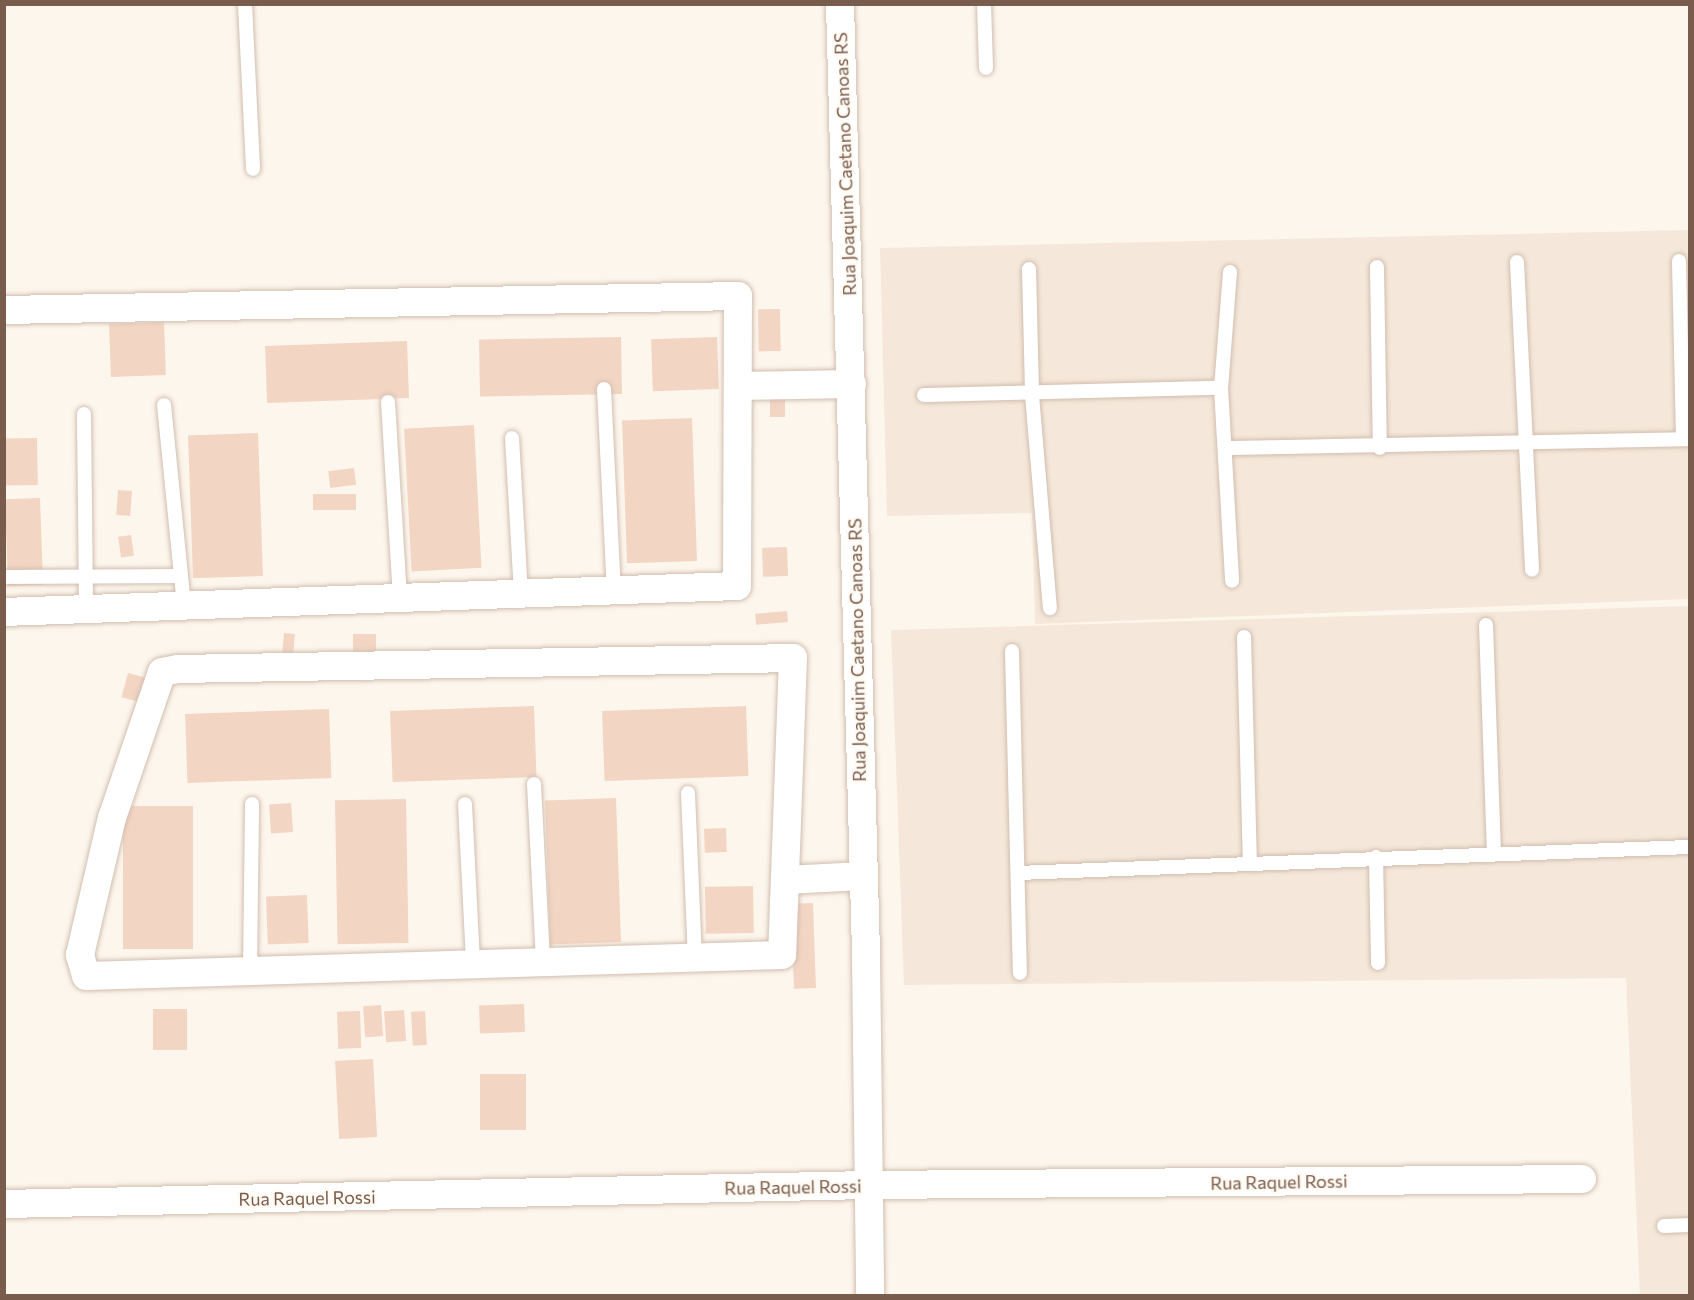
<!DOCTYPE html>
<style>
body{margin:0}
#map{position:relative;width:1694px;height:1300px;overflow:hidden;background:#fdf6ec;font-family:Commissioner,sans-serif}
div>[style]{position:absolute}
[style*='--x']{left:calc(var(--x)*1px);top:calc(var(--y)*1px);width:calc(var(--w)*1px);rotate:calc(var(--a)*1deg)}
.residential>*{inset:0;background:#f5e8da}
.building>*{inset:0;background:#f3d5c3;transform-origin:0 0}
.roads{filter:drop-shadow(0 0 2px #d1beb0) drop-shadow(0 0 2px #d1beb0)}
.lane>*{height:14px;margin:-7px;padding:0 7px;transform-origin:7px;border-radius:7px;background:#fff}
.street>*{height:28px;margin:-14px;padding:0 14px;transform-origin:14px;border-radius:14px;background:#fff}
span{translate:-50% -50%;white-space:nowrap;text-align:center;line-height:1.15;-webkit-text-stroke:4.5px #fffaf3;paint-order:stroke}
.street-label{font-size:18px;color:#7a5c4d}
.frame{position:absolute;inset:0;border:6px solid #7a5c4d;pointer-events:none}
</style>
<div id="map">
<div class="residential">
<div style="clip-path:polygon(1689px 230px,1689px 599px,1035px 624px,1032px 513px,887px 516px,880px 248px)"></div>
<div style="clip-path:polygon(1689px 606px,1689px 1295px,1640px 1295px,1626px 978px,904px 985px,891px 630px)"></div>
</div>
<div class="building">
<div style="left:780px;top:309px;width:42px;height:22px;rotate:89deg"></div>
<div style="left:164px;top:322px;width:53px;height:55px;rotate:88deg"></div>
<div style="left:621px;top:337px;width:57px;height:142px;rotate:89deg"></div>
<div style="left:717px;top:337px;width:52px;height:66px;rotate:88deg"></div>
<div style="left:407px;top:341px;width:57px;height:142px;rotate:88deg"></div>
<div style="left:770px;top:395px;width:15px;height:22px"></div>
<div style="left:692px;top:418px;width:143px;height:70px;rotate:88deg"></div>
<div style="left:474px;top:425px;width:143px;height:70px;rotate:87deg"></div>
<div style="left:258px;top:433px;width:143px;height:70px;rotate:88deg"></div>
<div style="left:37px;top:438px;width:47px;height:33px;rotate:89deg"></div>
<div style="left:354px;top:468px;width:17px;height:26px;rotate:83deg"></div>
<div style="left:118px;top:490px;width:14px;height:25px;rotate:4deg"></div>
<div style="left:356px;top:494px;width:16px;height:43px;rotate:90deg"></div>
<div style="left:40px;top:498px;width:87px;height:35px;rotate:88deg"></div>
<div style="left:131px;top:535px;width:21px;height:13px;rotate:82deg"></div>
<div style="left:787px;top:547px;width:29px;height:25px;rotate:88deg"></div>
<div style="left:787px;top:611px;width:11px;height:32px;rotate:85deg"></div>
<div style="left:284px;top:633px;width:11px;height:25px;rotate:5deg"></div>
<div style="left:353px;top:634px;width:23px;height:23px"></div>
<div style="left:128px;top:673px;width:24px;height:25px;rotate:15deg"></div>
<div style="left:534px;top:706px;width:71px;height:144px;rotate:88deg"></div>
<div style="left:746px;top:706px;width:70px;height:144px;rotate:88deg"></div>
<div style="left:329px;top:709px;width:69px;height:144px;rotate:88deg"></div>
<div style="left:616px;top:798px;width:144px;height:71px;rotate:88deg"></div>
<div style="left:406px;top:799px;width:144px;height:71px;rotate:89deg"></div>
<div style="left:291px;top:803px;width:29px;height:22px;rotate:86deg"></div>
<div style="left:123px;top:806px;width:70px;height:143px"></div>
<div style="left:726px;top:828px;width:24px;height:22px;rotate:88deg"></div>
<div style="left:753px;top:886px;width:47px;height:48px;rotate:89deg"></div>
<div style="left:307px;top:895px;width:48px;height:41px;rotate:88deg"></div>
<div style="left:813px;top:903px;width:85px;height:22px;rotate:88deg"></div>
<div style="left:524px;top:1004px;width:28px;height:45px;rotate:88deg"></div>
<div style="left:381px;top:1005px;width:31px;height:18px;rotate:86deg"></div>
<div style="left:153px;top:1009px;width:34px;height:41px"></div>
<div style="left:404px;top:1010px;width:31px;height:20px;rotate:86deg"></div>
<div style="left:360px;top:1011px;width:37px;height:23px;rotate:88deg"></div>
<div style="left:425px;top:1011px;width:34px;height:14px;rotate:87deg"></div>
<div style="left:373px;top:1059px;width:78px;height:38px;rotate:87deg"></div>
<div style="left:480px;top:1074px;width:46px;height:56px"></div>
</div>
<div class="roads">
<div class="lane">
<div style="--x:245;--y:4;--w:165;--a:87.2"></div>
<div style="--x:984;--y:4;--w:64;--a:88.2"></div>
<div style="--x:1679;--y:261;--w:178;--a:88.7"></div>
<div style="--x:1517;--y:262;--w:308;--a:87.2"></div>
<div style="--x:1377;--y:267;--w:181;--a:89.1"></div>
<div style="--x:1029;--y:269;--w:126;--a:88.6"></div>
<div style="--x:1032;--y:395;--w:214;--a:85.2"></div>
<div style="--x:1230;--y:272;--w:116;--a:94.4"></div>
<div style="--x:1221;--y:388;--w:193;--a:86.7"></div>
<div style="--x:604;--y:389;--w:201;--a:87.2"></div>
<div style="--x:924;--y:395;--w:297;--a:-1.4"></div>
<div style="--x:388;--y:402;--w:196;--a:86.5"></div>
<div style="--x:164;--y:405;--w:201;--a:84.3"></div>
<div style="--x:84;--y:414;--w:195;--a:89.4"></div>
<div style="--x:512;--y:438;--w:156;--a:86.7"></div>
<div style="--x:1226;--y:448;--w:464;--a:-1.1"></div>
<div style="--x:4;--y:577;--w:177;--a:-0.3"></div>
<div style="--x:1486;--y:625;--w:228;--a:88"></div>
<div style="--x:1244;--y:637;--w:224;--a:88.5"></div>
<div style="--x:1012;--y:651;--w:322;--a:88.6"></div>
<div style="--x:534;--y:784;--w:179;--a:87.1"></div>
<div style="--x:688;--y:793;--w:165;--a:87.6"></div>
<div style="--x:465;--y:804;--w:160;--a:87.1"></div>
<div style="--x:1376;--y:857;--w:106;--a:88.9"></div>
<div style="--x:1018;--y:873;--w:673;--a:-2.22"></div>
<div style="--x:250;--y:971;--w:167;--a:-89.3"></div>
<div style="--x:1664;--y:1226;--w:26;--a:-2"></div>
</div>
<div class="street">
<div style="--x:840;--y:4;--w:951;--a:88.43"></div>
<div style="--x:866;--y:955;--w:341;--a:89.3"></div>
<div style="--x:4;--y:310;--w:734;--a:-1.09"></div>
<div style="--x:738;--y:296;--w:290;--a:90.2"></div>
<div style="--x:737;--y:586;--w:733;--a:177.97"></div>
<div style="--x:738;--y:386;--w:114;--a:-1"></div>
<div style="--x:793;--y:658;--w:297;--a:92.1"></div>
<div style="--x:782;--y:955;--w:696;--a:178.27"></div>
<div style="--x:86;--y:976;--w:22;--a:-106"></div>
<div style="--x:80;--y:955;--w:141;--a:-76.9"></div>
<div style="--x:112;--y:818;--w:154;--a:-71.1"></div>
<div style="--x:162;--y:672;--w:16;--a:-11"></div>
<div style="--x:178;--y:669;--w:615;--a:-1.02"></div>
<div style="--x:785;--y:880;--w:78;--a:-2.9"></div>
<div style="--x:4;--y:1204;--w:864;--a:-1.26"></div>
<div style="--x:868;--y:1185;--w:714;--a:-0.48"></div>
</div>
</div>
<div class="street-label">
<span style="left:845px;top:164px;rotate:-92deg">Rua Joaquim Caetano Canoas RS</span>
<span style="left:857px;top:650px;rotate:-91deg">Rua Joaquim Caetano Canoas RS</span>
<span style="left:1279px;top:1182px;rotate:-1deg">Rua Raquel Rossi</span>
<span style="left:793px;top:1187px;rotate:-1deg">Rua Raquel Rossi</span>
<span style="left:307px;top:1198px;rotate:-1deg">Rua Raquel Rossi</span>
</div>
<div class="frame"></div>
</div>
